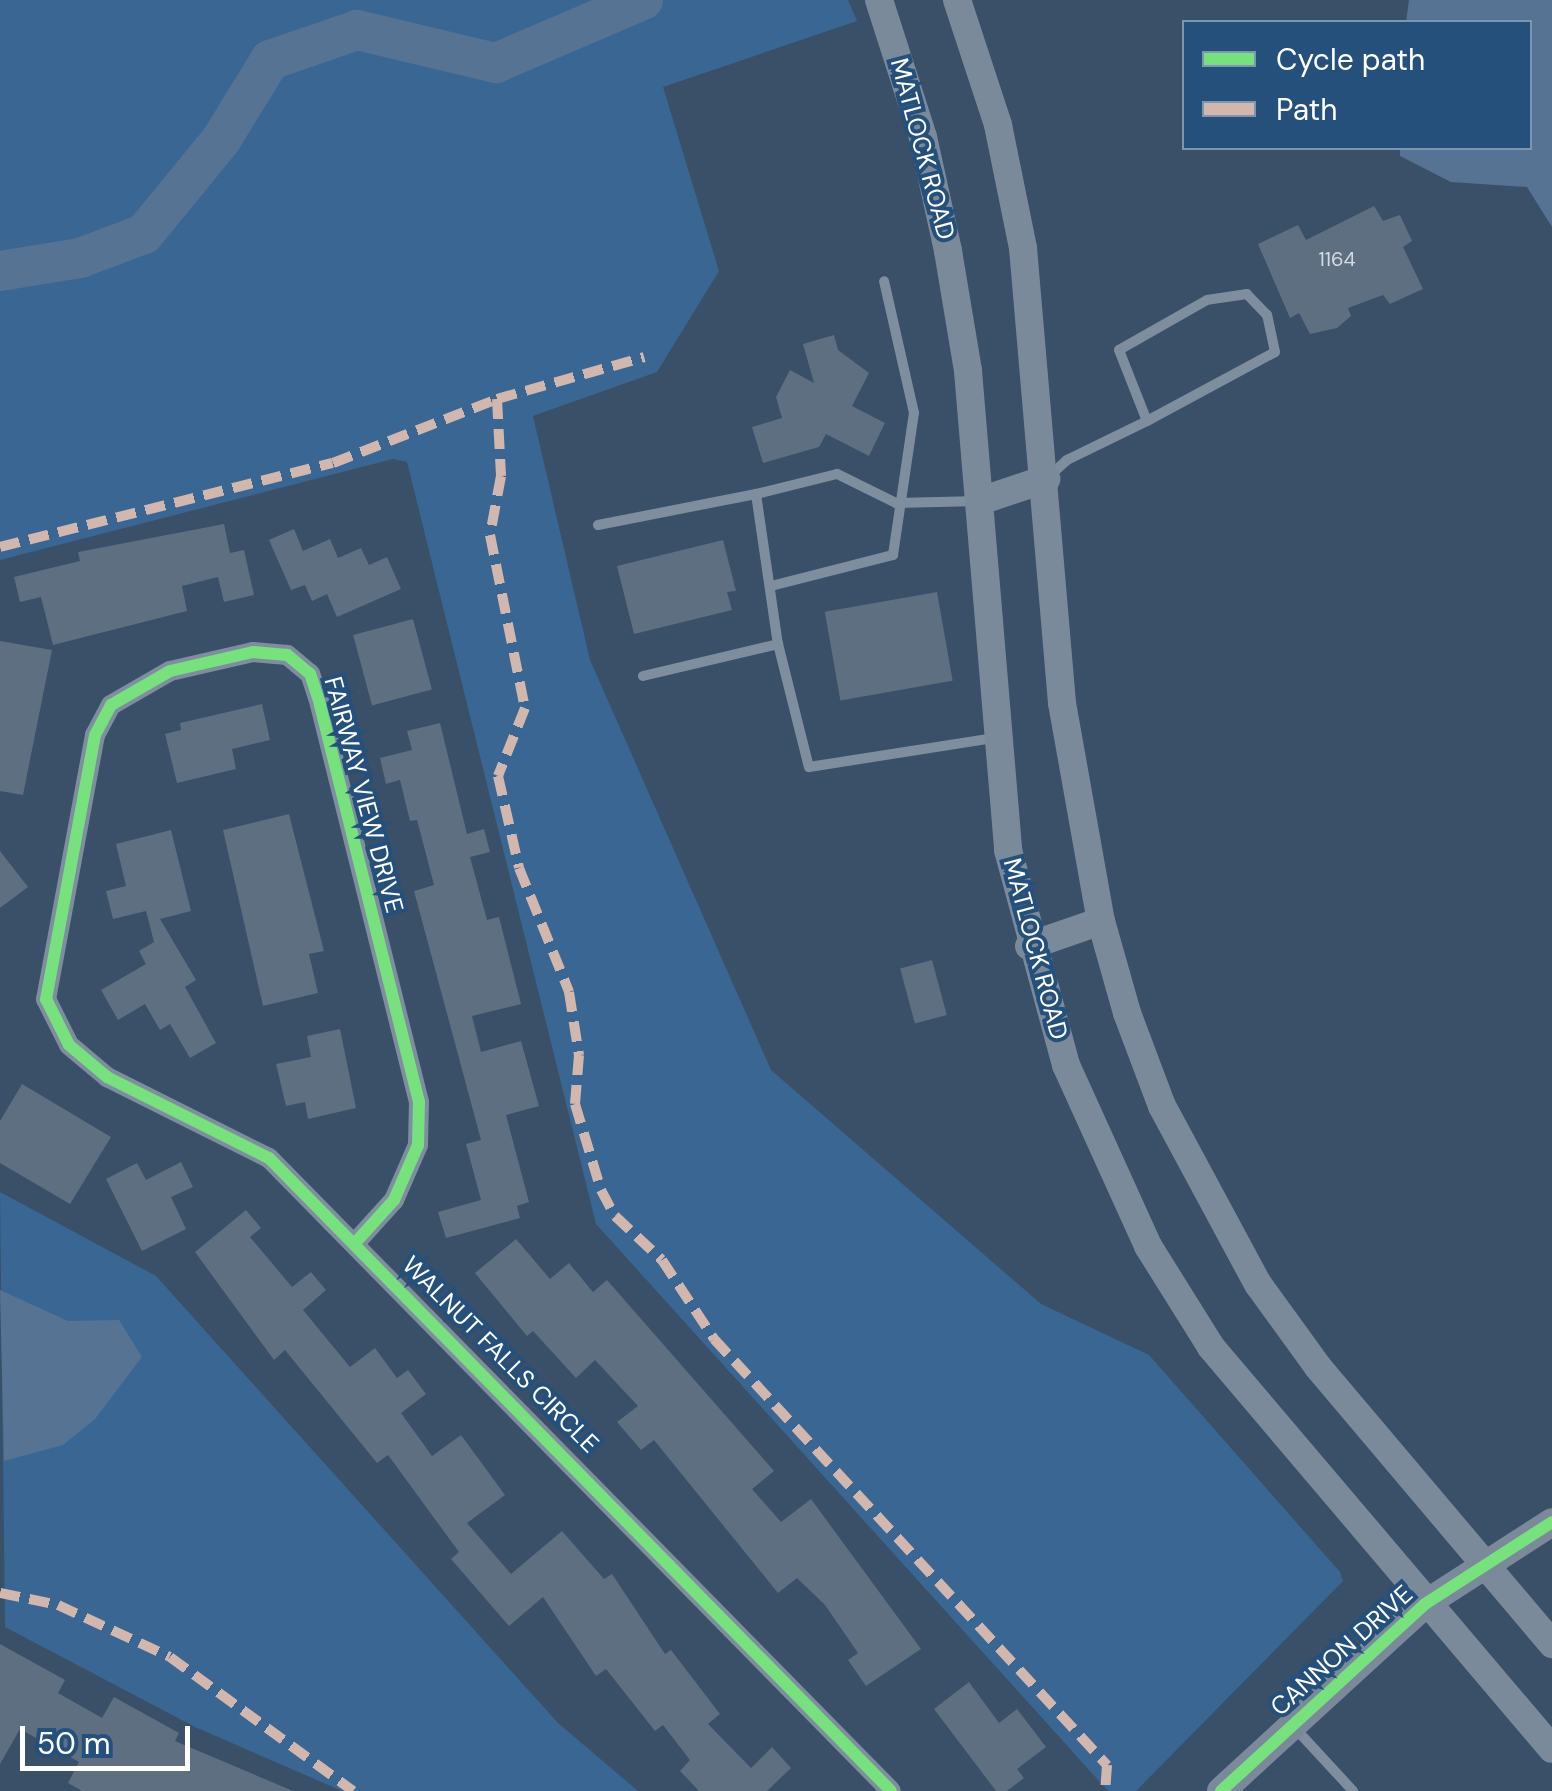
<!DOCTYPE html>
<style>
body{margin:0}
#map{position:relative;width:1552px;height:1791px;overflow:hidden;background:#395068;font-family:"DM Sans",sans-serif}
div>[style]{position:absolute}
[style*='--x']{left:calc(var(--x)*1px);top:calc(var(--y)*1px);width:calc(var(--w)*1px);rotate:calc(var(--a)*1deg)}
.green>*{inset:0;background:#396693}
.water>*{inset:0;background:#567394}
.river>*{height:40px;margin:-20px;padding:0 20px;transform-origin:20px;border-radius:20px;background:#567394}
.building>*{inset:0;background:#5d6f81;transform-origin:0 0}
.lane>*{height:10px;margin:-5px;padding:0 5px;transform-origin:5px;border-radius:5px;background:#7e8e9f}
.street>*{height:20px;margin:-10px;padding:0 10px;transform-origin:10px;border-radius:10px;background:#7e8e9f}
.secondary>*{height:28px;margin:-14px;padding:0 14px;transform-origin:14px;border-radius:14px;background:#7a8a9b}
.quiet>*{height:10px;margin-top:-5px;transform-origin:0;background:repeating-linear-gradient(90deg,#d1b7ad 0 20px,transparent 0 30px)}
.cycleway>*{height:12px;margin:-6px;padding:0 6px;transform-origin:6px;border-radius:6px;background:#77e17e}
span{translate:-50% -50%;white-space:nowrap;text-align:center;line-height:1.15;-webkit-text-stroke:8px #25507c;paint-order:stroke}
.number-label{font-size:20px;color:#d6dbe0}
.number-label span{-webkit-text-stroke-width:0}
.street-label{font-size:25px;color:#fff}
.legend{position:absolute;left:1182px;top:20px;width:350px;height:130px;box-sizing:border-box;background:#25507c;border:2px solid #7c96b0;margin:0;padding:12px 18px;list-style:none;font-size:30px;color:#fff}
.legend li{display:flex;align-items:center;gap:20px;height:50px}
.legend b{width:50px;border:2px solid #7c96b0}
.scale{position:absolute;left:20px;top:1726px;width:170px;height:45px;box-sizing:border-box;border:5px solid #fff;border-top:0;padding-left:12px;font-size:30px;line-height:35px;white-space:nowrap;color:#fff;-webkit-text-stroke:8px #25507c;paint-order:stroke}
</style>
<div id="map">
<div class="green">
<div style="clip-path:polygon(0 0,848px 0,857px 21px,663px 87px,719px 271px,657px 372px,533px 416px,590px 660px,771px 1070px,1041px 1304px,1149px 1355px,1340px 1572px,1343px 1581px,1136px 1791px,1108px 1791px,596px 1224px,407px 462px,393px 459px,0 560px)"></div>
<div style="clip-path:polygon(0 1192px,156px 1276px,558px 1723px,638px 1791px,342px 1791px,195px 1727px,5px 1627px)"></div>
</div>
<div class="water">
<div style="clip-path:polygon(1409px 0,1552px 0,1552px 227px,1527px 187px,1451px 182px,1400px 156px,1400px 148px,1530px 148px,1530px 22px,1406px 22px)"></div>
<div style="clip-path:polygon(0 1290px,68px 1321px,119px 1320px,142px 1357px,95px 1419px,63px 1445px,4px 1461px)"></div>
</div>
<div class="river">
<div style="--x:0;--y:271;--w:81;--a:-9.2"></div>
<div style="--x:80;--y:258;--w:68;--a:-20.6"></div>
<div style="--x:144;--y:234;--w:122;--a:-50.7"></div>
<div style="--x:221;--y:140;--w:94;--a:-58.5"></div>
<div style="--x:270;--y:60;--w:92;--a:-19"></div>
<div style="--x:357;--y:30;--w:143;--a:13.4"></div>
<div style="--x:496;--y:63;--w:160;--a:-23.2"></div>
</div>
<div class="building">
<div style="clip-path:polygon(1374px 206px,1383px 221px,1400px 215px,1412px 241px,1403px 247px,1423px 289px,1390px 304px,1383px 295px,1348px 308px,1351px 316px,1337px 328px,1310px 334px,1299px 313px,1290px 318px,1258px 244px,1298px 225px,1306px 240px)"></div>
<div style="clip-path:polygon(834px 335px,838px 350px,869px 373px,852px 406px,885px 423px,869px 456px,826px 434px,819px 447px,763px 463px,752px 427px,782px 418px,776px 397px,790px 370px,814px 383px,803px 344px)"></div>
<div style="clip-path:polygon(224px 524px,230px 553px,244px 550px,254px 595px,224px 602px,218px 577px,182px 586px,187px 611px,53px 645px,41px 597px,20px 602px,14px 577px,80px 561px,78px 552px)"></div>
<div style="clip-path:polygon(294px 529px,303px 551px,330px 539px,338px 558px,361px 548px,369px 565px,387px 557px,401px 589px,337px 617px,327px 594px,312px 601px,305px 585px,291px 590px,269px 540px)"></div>
<div style="clip-path:polygon(723px 540px,736px 591px,727px 592px,732px 610px,634px 634px,617px 566px)"></div>
<div style="left:937px;top:592px;width:90px;height:114px;rotate:80deg"></div>
<div style="left:413px;top:619px;width:73px;height:62px;rotate:75deg"></div>
<div style="clip-path:polygon(0 641px,52px 650px,23px 795px,0 791px)"></div>
<div style="clip-path:polygon(262px 704px,270px 740px,232px 749px,236px 769px,177px 783px,165px 734px,181px 730px,180px 723px)"></div>
<div style="clip-path:polygon(440px 723px,467px 834px,484px 829px,490px 852px,470px 857px,487px 920px,499px 917px,521px 1004px,472px 1016px,481px 1052px,521px 1041px,539px 1106px,506px 1115px,529px 1202px,517px 1206px,520px 1218px,446px 1238px,438px 1212px,481px 1200px,466px 1144px,481px 1140px,414px 891px,434px 885px,417px 820px,410px 821px,400px 780px,386px 784px,380px 758px,412px 750px,407px 731px)"></div>
<div style="clip-path:polygon(289px 814px,324px 951px,309px 954px,318px 993px,263px 1006px,223px 830px)"></div>
<div style="clip-path:polygon(171px 830px,191px 911px,160px 919px,196px 980px,185px 987px,216px 1043px,190px 1058px,170px 1024px,160px 1030px,145px 1004px,118px 1020px,101px 990px,146px 964px,139px 951px,154px 942px,146px 911px,113px 919px,106px 891px,126px 886px,116px 844px)"></div>
<div style="clip-path:polygon(0 851px,28px 887px,0 908px)"></div>
<div style="left:932px;top:960px;width:57px;height:33px;rotate:75deg"></div>
<div style="clip-path:polygon(340px 1029px,356px 1108px,308px 1119px,305px 1102px,286px 1106px,276px 1064px,311px 1057px,307px 1036px)"></div>
<div style="clip-path:polygon(22px 1084px,111px 1137px,70px 1204px,0 1163px,0 1121px)"></div>
<div style="clip-path:polygon(181px 1162px,193px 1187px,171px 1197px,186px 1229px,142px 1251px,106px 1179px,137px 1163px,146px 1180px)"></div>
<div style="clip-path:polygon(246px 1210px,261px 1228px,250px 1237px,292px 1287px,311px 1272px,326px 1290px,303px 1310px,350px 1367px,375px 1348px,397px 1378px,408px 1370px,426px 1394px,401px 1413px,432px 1456px,461px 1435px,505px 1495px,467px 1523px,511px 1574px,562px 1531px,604px 1579px,612px 1574px,665px 1654px,671px 1650px,720px 1714px,708px 1724px,751px 1768px,772px 1747px,791px 1768px,767px 1791px,699px 1791px,680px 1771px,690px 1760px,663px 1725px,655px 1731px,606px 1669px,596px 1676px,543px 1597px,509px 1626px,451px 1559px,459px 1552px,388px 1455px,377px 1463px,285px 1350px,274px 1360px,195px 1252px)"></div>
<div style="clip-path:polygon(516px 1239px,550px 1279px,569px 1263px,593px 1292px,607px 1280px,774px 1471px,752px 1489px,781px 1522px,811px 1499px,921px 1649px,866px 1686px,848px 1660px,858px 1653px,825px 1605px,797px 1578px,778px 1593px,654px 1440px,641px 1450px,617px 1422px,638px 1406px,595px 1360px,576px 1378px,533px 1331px,527px 1336px,475px 1273px)"></div>
<div style="clip-path:polygon(0 1644px,65px 1680px,58px 1693px,102px 1718px,114px 1697px,179px 1733px,175px 1741px,293px 1791px,82px 1791px,68px 1783px,79px 1762px,20px 1729px,0 1764px)"></div>
<div style="clip-path:polygon(969px 1682px,999px 1723px,1017px 1709px,1046px 1747px,1017px 1769px,1024px 1778px,1007px 1791px,996px 1791px,934px 1709px)"></div>
</div>
<div class="lane">
<div style="--x:1047;--y:478;--w:27;--a:-42"></div>
<div style="--x:1067;--y:460;--w:89;--a:-26"></div>
<div style="--x:1147;--y:421;--w:145;--a:-28.3"></div>
<div style="--x:1275;--y:352;--w:38;--a:-102"></div>
<div style="--x:1267;--y:315;--w:29;--a:-134"></div>
<div style="--x:1247;--y:294;--w:40;--a:171.5"></div>
<div style="--x:1207;--y:300;--w:101;--a:150.4"></div>
<div style="--x:1119;--y:350;--w:76;--a:68.5"></div>
<div style="--x:979;--y:501;--w:83;--a:178.6"></div>
<div style="--x:896;--y:503;--w:66;--a:-153.8"></div>
<div style="--x:837;--y:474;--w:83;--a:166.1"></div>
<div style="--x:756;--y:494;--w:152;--a:81.7"></div>
<div style="--x:778;--y:644;--w:127;--a:75.9"></div>
<div style="--x:809;--y:767;--w:188;--a:-8.9"></div>
<div style="--x:598;--y:525;--w:161;--a:-11.1"></div>
<div style="--x:775;--y:585;--w:122;--a:-14.3"></div>
<div style="--x:893;--y:555;--w:144;--a:-81.6"></div>
<div style="--x:914;--y:413;--w:135;--a:-102.8"></div>
<div style="--x:643;--y:676;--w:139;--a:-13.3"></div>
<div style="--x:1294;--y:1727;--w:87;--a:47.3"></div>
</div>
<div class="street">
<div style="--x:356;--y:1242;--w:57;--a:-47.9"></div>
<div style="--x:394;--y:1200;--w:60;--a:-66.4"></div>
<div style="--x:418;--y:1145;--w:43;--a:-88.7"></div>
<div style="--x:419;--y:1102;--w:410;--a:-104"></div>
<div style="--x:320;--y:704;--w:32;--a:-108"></div>
<div style="--x:310;--y:674;--w:30;--a:-140"></div>
<div style="--x:287;--y:655;--w:34;--a:-175"></div>
<div style="--x:253;--y:652;--w:85;--a:167.1"></div>
<div style="--x:170;--y:671;--w:68;--a:150"></div>
<div style="--x:111;--y:705;--w:34;--a:118"></div>
<div style="--x:95;--y:735;--w:269;--a:100.5"></div>
<div style="--x:46;--y:999;--w:51;--a:63.4"></div>
<div style="--x:69;--y:1045;--w:50;--a:40.1"></div>
<div style="--x:107;--y:1077;--w:181;--a:26.6"></div>
<div style="--x:269;--y:1158;--w:887;--a:45.5"></div>
</div>
<div class="secondary">
<div style="--x:879;--y:0;--w:144;--a:72.2"></div>
<div style="--x:923;--y:137;--w:117;--a:77.6"></div>
<div style="--x:948;--y:251;--w:122;--a:80.5"></div>
<div style="--x:968;--y:371;--w:481;--a:85.2"></div>
<div style="--x:1008;--y:850;--w:223;--a:74.9"></div>
<div style="--x:1066;--y:1065;--w:199;--a:65.6"></div>
<div style="--x:1148;--y:1246;--w:119;--a:58"></div>
<div style="--x:1211;--y:1347;--w:527;--a:49.69"></div>
<div style="--x:957;--y:0;--w:132;--a:71.8"></div>
<div style="--x:998;--y:125;--w:126;--a:78.5"></div>
<div style="--x:1023;--y:248;--w:457;--a:85.1"></div>
<div style="--x:1062;--y:703;--w:221;--a:79.9"></div>
<div style="--x:1101;--y:921;--w:96;--a:74.2"></div>
<div style="--x:1127;--y:1013;--w:99;--a:69.4"></div>
<div style="--x:1162;--y:1106;--w:202;--a:61.7"></div>
<div style="--x:1258;--y:1284;--w:102;--a:54.1"></div>
<div style="--x:1318;--y:1367;--w:363;--a:49.8"></div>
<div style="--x:980;--y:501;--w:70;--a:-18.4"></div>
<div style="--x:1029;--y:946;--w:76;--a:-19.1"></div>
<div style="--x:1221;--y:1791;--w:277;--a:-42.5"></div>
<div style="--x:1425;--y:1604;--w:151;--a:-32.8"></div>
</div>
<div class="quiet">
<div style="--x:497;--y:399;--w:153;--a:-15.9"></div>
<div style="--x:0;--y:547;--w:343;--a:-14.2"></div>
<div style="--x:333;--y:463;--w:176;--a:-21.3"></div>
<div style="--x:497;--y:399;--w:77;--a:87"></div>
<div style="--x:501;--y:476;--w:60;--a:100.6"></div>
<div style="--x:490;--y:535;--w:177;--a:78.6"></div>
<div style="--x:525;--y:708;--w:73;--a:111.7"></div>
<div style="--x:498;--y:776;--w:94;--a:77.1"></div>
<div style="--x:519;--y:868;--w:134;--a:68"></div>
<div style="--x:569;--y:992;--w:64;--a:81"></div>
<div style="--x:579;--y:1055;--w:49;--a:94.7"></div>
<div style="--x:575;--y:1104;--w:90;--a:73.2"></div>
<div style="--x:601;--y:1190;--w:30;--a:62"></div>
<div style="--x:615;--y:1216;--w:64;--a:43.1"></div>
<div style="--x:662;--y:1260;--w:95;--a:56.6"></div>
<div style="--x:714;--y:1339;--w:580;--a:47.31"></div>
<div style="--x:1107;--y:1765;--w:26;--a:94"></div>
<div style="--x:0;--y:1593;--w:59;--a:11.7"></div>
<div style="--x:58;--y:1605;--w:123;--a:24.9"></div>
<div style="--x:170;--y:1657;--w:227;--a:36.2"></div>
</div>
<div class="cycleway">
<div style="--x:356;--y:1242;--w:57;--a:-47.9"></div>
<div style="--x:394;--y:1200;--w:60;--a:-66.4"></div>
<div style="--x:418;--y:1145;--w:43;--a:-88.7"></div>
<div style="--x:419;--y:1102;--w:410;--a:-104"></div>
<div style="--x:320;--y:704;--w:32;--a:-108"></div>
<div style="--x:310;--y:674;--w:30;--a:-140"></div>
<div style="--x:287;--y:655;--w:34;--a:-175"></div>
<div style="--x:253;--y:652;--w:85;--a:167.1"></div>
<div style="--x:170;--y:671;--w:68;--a:150"></div>
<div style="--x:111;--y:705;--w:34;--a:118"></div>
<div style="--x:95;--y:735;--w:269;--a:100.5"></div>
<div style="--x:46;--y:999;--w:51;--a:63.4"></div>
<div style="--x:69;--y:1045;--w:50;--a:40.1"></div>
<div style="--x:107;--y:1077;--w:181;--a:26.6"></div>
<div style="--x:269;--y:1158;--w:887;--a:45.5"></div>
<div style="--x:1221;--y:1791;--w:277;--a:-42.5"></div>
<div style="--x:1425;--y:1604;--w:151;--a:-32.8"></div>
</div>
<div class="number-label">
<span style="left:1337px;top:259px">1164</span>
</div>
<div class="street-label">
<span style="left:922px;top:149px;rotate:75deg">MATLOCK ROAD</span>
<span style="left:363px;top:795px;rotate:75deg">FAIRWAY VIEW DRIVE</span>
<span style="left:1035px;top:949px;rotate:75deg">MATLOCK ROAD</span>
<span style="left:500px;top:1355px;rotate:45deg">WALNUT FALLS CIRCLE</span>
<span style="left:1342px;top:1651px;rotate:-42deg">CANNON DRIVE</span>
</div>
<ul class="legend">
<li><b style="height:12px;background:#77e17e"></b>Cycle path</li>
<li><b style="height:12px;background:#d1b7ad"></b>Path</li>
</ul>
<div class="scale">50 m</div>
</div>
